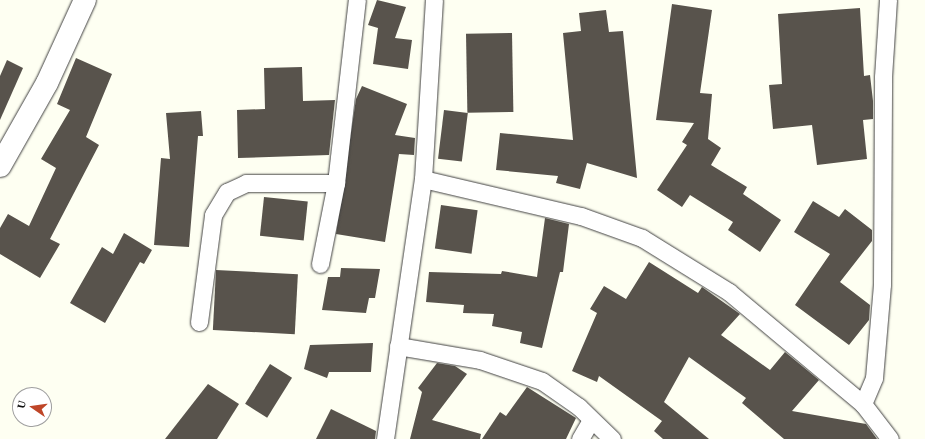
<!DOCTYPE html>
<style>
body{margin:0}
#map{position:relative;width:925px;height:439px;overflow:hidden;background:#fefff2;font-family:Georgia,serif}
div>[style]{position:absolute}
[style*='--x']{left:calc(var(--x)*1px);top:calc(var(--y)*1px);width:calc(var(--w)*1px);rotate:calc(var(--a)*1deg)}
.building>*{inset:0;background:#58534c;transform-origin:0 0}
.roads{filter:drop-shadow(0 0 1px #424242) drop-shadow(0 0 1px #424242)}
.minor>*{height:17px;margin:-8.5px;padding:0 8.5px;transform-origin:8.5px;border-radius:8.5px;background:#fff}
.tertiary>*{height:22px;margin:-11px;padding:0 11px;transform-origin:11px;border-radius:11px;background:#fff}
span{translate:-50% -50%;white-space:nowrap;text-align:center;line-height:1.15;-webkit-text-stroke:4px #fff;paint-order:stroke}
.north{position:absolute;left:12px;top:387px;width:40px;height:40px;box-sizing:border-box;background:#fff;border:1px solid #9f9f9f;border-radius:50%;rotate:283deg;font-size:11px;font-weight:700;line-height:16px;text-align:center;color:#0f0f0f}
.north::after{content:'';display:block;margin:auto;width:14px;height:18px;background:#bf4628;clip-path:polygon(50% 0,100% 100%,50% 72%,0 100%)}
</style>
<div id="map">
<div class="building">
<div style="clip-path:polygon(377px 0,406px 7px,395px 38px,412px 40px,408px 69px,373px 64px,378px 28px,368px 25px)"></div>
<div style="clip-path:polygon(672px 4px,712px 10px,700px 93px,712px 94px,708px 139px,721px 148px,711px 165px,747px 187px,743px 194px,781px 220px,760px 252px,728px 230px,733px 222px,690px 195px,682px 207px,657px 190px,687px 145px,682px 142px,694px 123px,656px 120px)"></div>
<div style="clip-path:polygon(860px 8px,864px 76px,870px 75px,873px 101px,873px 119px,863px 120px,867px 159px,817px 165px,812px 125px,773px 129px,769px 85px,782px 84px,778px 14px)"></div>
<div style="clip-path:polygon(606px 10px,609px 32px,623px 31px,637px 178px,587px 163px,580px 189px,556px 183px,558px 176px,496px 170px,500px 133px,573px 140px,563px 33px,581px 31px,579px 13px)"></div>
<div style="left:512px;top:33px;width:79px;height:46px;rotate:89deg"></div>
<div style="clip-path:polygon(76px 58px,112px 74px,86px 137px,99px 145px,50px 239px,60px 244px,40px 278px,0 254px,0 228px,8px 214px,29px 226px,56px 168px,41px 159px,70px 110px,57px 104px)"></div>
<div style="clip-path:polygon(7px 60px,23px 68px,0 120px,0 76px)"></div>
<div style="clip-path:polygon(302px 67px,303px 101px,335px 100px,329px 155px,238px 158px,237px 110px,265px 109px,264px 68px)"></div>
<div style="clip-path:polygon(362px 86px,407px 104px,395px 135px,415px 138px,414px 155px,399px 154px,385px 242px,336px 234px,356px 99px)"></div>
<div style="left:444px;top:110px;width:24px;height:49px;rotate:7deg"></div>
<div style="clip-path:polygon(201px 111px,203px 136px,198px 136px,189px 247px,154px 245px,161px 158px,170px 159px,166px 113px)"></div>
<div style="left:264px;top:197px;width:44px;height:39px;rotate:6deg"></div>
<div style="clip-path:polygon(813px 201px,839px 217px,845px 209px,872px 230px,872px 241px,840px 282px,870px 305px,869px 320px,849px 345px,795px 305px,830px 254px,794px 232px)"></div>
<div style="left:441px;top:205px;width:37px;height:44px;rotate:8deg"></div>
<div style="clip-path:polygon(545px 218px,569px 224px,563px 272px,560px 272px,542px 348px,520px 343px,522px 332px,492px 326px,494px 314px,463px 313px,464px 305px,426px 302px,429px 272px,501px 274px,502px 271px,537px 277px)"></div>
<div style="clip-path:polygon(124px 233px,152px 250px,144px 264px,140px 262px,105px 323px,70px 303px,102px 247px,113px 254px)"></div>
<div style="clip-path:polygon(649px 262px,698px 293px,702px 287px,740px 314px,721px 335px,770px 370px,785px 352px,819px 380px,792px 411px,866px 424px,877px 439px,784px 439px,742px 403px,746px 398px,689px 357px,664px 402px,709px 439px,663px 439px,654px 431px,662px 421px,599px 376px,597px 382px,572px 371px,597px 313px,590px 309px,604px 286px,626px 299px)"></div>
<div style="clip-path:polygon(341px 268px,380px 269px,375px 298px,369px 298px,366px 313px,322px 310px,328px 277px,340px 277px)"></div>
<div style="left:216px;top:270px;width:82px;height:60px;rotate:3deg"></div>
<div style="clip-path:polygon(373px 343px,371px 372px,329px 372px,327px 378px,304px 369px,310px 345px)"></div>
<div style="clip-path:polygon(437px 363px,455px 366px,467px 374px,432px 420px,481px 434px,480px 439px,410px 439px,422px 392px,418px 388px)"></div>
<div style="left:270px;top:364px;width:26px;height:47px;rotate:32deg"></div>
<div style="clip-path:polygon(208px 384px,239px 404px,217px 439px,165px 439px)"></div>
<div style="clip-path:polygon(527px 387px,576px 418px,566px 439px,482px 439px,500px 412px,506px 416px)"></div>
<div style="clip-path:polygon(331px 409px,376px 431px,375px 439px,316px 439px)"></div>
</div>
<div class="roads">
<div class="minor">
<div style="--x:423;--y:179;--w:162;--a:13.2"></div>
<div style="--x:581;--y:216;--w:65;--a:19.8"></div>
<div style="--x:642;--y:238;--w:102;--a:31.8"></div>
<div style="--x:729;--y:292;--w:175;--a:39.9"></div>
<div style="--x:863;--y:404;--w:44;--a:52.4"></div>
<div style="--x:320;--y:264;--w:83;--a:-78.8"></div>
<div style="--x:199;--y:322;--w:108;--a:-82.5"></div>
<div style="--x:213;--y:215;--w:27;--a:-59"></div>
<div style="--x:227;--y:192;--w:21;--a:-25"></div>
<div style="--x:246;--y:183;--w:90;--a:0"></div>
<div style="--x:336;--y:183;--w:184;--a:-83.5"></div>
<div style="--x:398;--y:346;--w:83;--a:9.7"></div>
<div style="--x:480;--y:360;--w:65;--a:18.7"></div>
<div style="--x:542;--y:381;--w:45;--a:35.1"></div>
<div style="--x:579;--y:407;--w:46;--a:44.1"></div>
<div style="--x:863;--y:404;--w:28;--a:-67"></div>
<div style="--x:874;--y:378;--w:94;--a:-85.1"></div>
<div style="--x:882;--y:284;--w:207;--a:-89.7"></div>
<div style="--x:883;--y:77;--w:77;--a:-86.3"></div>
<div style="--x:385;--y:439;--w:263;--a:-81.7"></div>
<div style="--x:423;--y:179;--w:179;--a:-86.5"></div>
<div style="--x:580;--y:439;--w:20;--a:-60"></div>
</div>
<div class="tertiary">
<div style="--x:0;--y:166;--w:95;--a:-60.5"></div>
<div style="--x:47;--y:83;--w:91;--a:-65.4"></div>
</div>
</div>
<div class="north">U</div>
</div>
